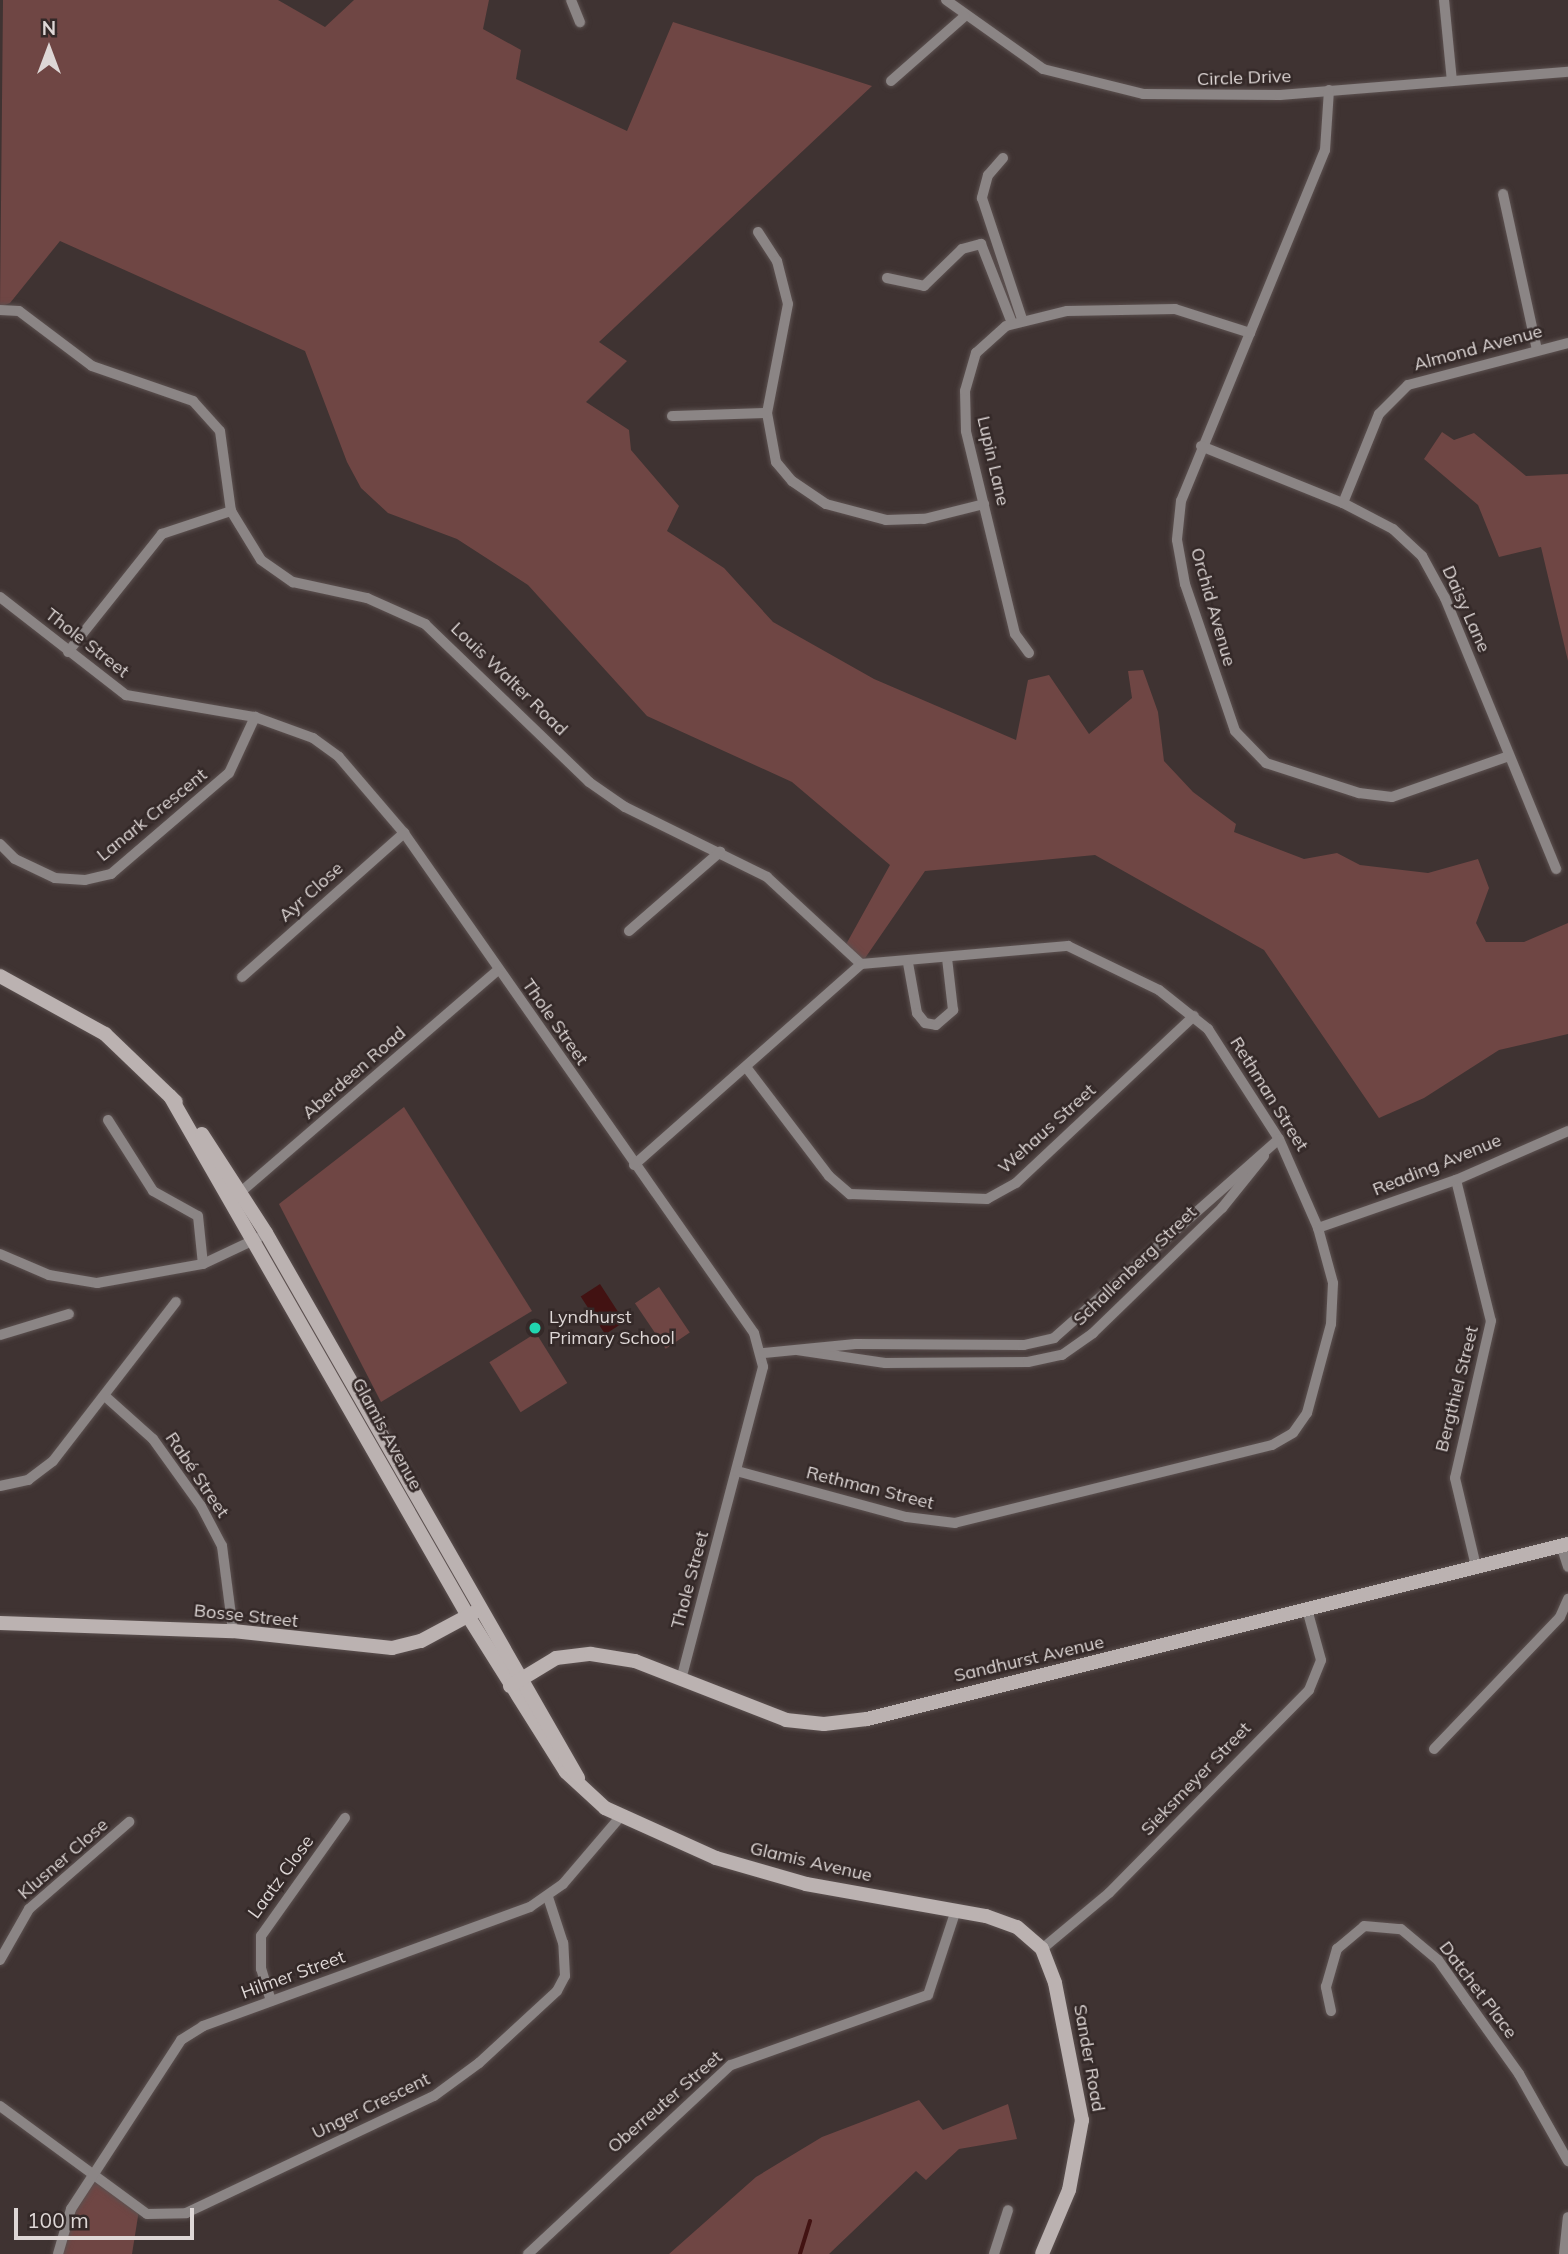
<!DOCTYPE html>
<meta charset="utf-8">
<style>
body{margin:0}
#map{position:relative;width:1568px;height:2254px;overflow:hidden;background:#3f3332;font-family:Mulish,sans-serif}
div>[style]{position:absolute}
[style*='--x']{left:calc(var(--x)*1px);top:calc(var(--y)*1px);width:calc(var(--w)*1px);rotate:calc(var(--a)*1deg)}
.green>*{inset:0;background:#6f4644;transform-origin:0 0}
.water>*{inset:0;background:#421212;transform-origin:0 0}
.stream>*{height:3.5px;margin:-1.75px;padding:0 1.75px;transform-origin:1.75px;border-radius:1.75px;background:#421212}
.roads{filter:drop-shadow(0 0 2px #5c5150) drop-shadow(0 0 2px #5c5150)}
.street>*{height:10px;margin:-5px;padding:0 5px;transform-origin:5px;border-radius:5px;background:#8b8585}
.secondary>*{height:14px;margin:-7px;padding:0 7px;transform-origin:7px;border-radius:7px;background:#bbb2b1}
.dots>*{width:19px;height:19px;translate:-50% -50%;box-sizing:border-box;border:4px solid #342928;border-radius:50%}
span{translate:-50% -50%;white-space:nowrap;text-align:center;line-height:1.15;-webkit-text-stroke:5px #342928;paint-order:stroke}
.street-label{font-size:18px;color:#ded7d6}
.poi-label{font-size:18px;color:#ded7d6}
.left{translate:0 -50%;text-align:left}
.north{position:absolute;left:14px;top:14px;width:70px;height:70px;-webkit-text-stroke:5px #342928;paint-order:stroke;rotate:0deg;font-size:19px;font-weight:700;line-height:28px;text-align:center;color:#ded7d6}
.north::after{content:'';display:block;margin:auto;width:24px;height:32px;background:#ded7d6;clip-path:polygon(50% 0,100% 100%,50% 72%,0 100%)}
.scale{position:absolute;left:14px;top:2208px;width:180px;height:32px;box-sizing:border-box;border:4px solid #ded7d6;border-top:0;padding-left:9px;font-size:21px;line-height:24px;white-space:nowrap;color:#ded7d6;-webkit-text-stroke:5px #342928;paint-order:stroke}
</style>
<div id="map">
<div class="green">
<div style="clip-path:polygon(3px 0,278px 0,325px 27px,354px 0,489px 0,483px 29px,521px 50px,516px 79px,627px 131px,673px 22px,872px 86px,599px 342px,627px 361px,586px 402px,629px 430px,631px 450px,679px 506px,667px 531px,724px 568px,773px 622px,874px 679px,1016px 740px,1028px 680px,1049px 675px,1089px 734px,1132px 698px,1128px 671px,1143px 670px,1158px 712px,1164px 761px,1193px 792px,1236px 824px,1234px 832px,1304px 859px,1337px 853px,1360px 865px,1428px 873px,1478px 859px,1489px 888px,1476px 923px,1486px 942px,1524px 942px,1568px 923px,1568px 1034px,1499px 1050px,1424px 1098px,1379px 1118px,1264px 950px,1095px 855px,925px 871px,861px 964px,844px 948px,890px 865px,792px 782px,647px 716px,528px 585px,457px 539px,388px 513px,361px 488px,347px 462px,305px 351px,60px 241px,10px 303px,0 307px)"></div>
<div style="clip-path:polygon(1442px 432px,1454px 440px,1474px 433px,1526px 476px,1568px 474px,1568px 661px,1541px 547px,1499px 557px,1478px 505px,1424px 459px)"></div>
<div style="clip-path:polygon(404px 1107px,532px 1311px,381px 1402px,279px 1204px)"></div>
<div style="left:659px;top:1287px;width:55px;height:29px;rotate:56deg"></div>
<div style="left:536px;top:1333px;width:59px;height:55px;rotate:58deg"></div>
<div style="clip-path:polygon(919px 2100px,943px 2130px,1008px 2104px,1017px 2139px,959px 2149px,926px 2180px,916px 2171px,829px 2254px,669px 2254px,756px 2177px,822px 2137px)"></div>
<div style="clip-path:polygon(91px 2175px,139px 2210px,132px 2254px,60px 2254px,63px 2232px)"></div>
</div>
<div class="water">
<div style="left:600px;top:1284px;width:45px;height:23px;rotate:57deg"></div>
</div>
<div class="stream">
<div style="--x:800;--y:2254;--w:34;--a:-73"></div>
</div>
<div class="roads">
<div class="street">
<div style="--x:571;--y:0;--w:24;--a:68"></div>
<div style="--x:946;--y:0;--w:119;--a:35.4"></div>
<div style="--x:1043;--y:69;--w:103;--a:14"></div>
<div style="--x:1143;--y:94;--w:137;--a:0.4"></div>
<div style="--x:1280;--y:95;--w:289;--a:-4.6"></div>
<div style="--x:1444;--y:0;--w:81;--a:84.4"></div>
<div style="--x:891;--y:81;--w:98;--a:-41.3"></div>
<div style="--x:1329;--y:90;--w:60;--a:93.8"></div>
<div style="--x:1325;--y:150;--w:379;--a:112.3"></div>
<div style="--x:1181;--y:501;--w:39;--a:96"></div>
<div style="--x:1177;--y:540;--w:45;--a:79.7"></div>
<div style="--x:1185;--y:584;--w:155;--a:71.2"></div>
<div style="--x:1235;--y:731;--w:45;--a:45.9"></div>
<div style="--x:1266;--y:763;--w:98;--a:17.9"></div>
<div style="--x:1359;--y:793;--w:33;--a:7"></div>
<div style="--x:1392;--y:797;--w:124;--a:-19.3"></div>
<div style="--x:1003;--y:158;--w:23;--a:131"></div>
<div style="--x:988;--y:175;--w:24;--a:105"></div>
<div style="--x:982;--y:198;--w:127;--a:71.7"></div>
<div style="--x:1503;--y:194;--w:160;--a:77.7"></div>
<div style="--x:758;--y:232;--w:35;--a:57"></div>
<div style="--x:777;--y:261;--w:44;--a:75.7"></div>
<div style="--x:788;--y:304;--w:111;--a:100.9"></div>
<div style="--x:767;--y:413;--w:50;--a:79.6"></div>
<div style="--x:776;--y:462;--w:25;--a:50"></div>
<div style="--x:792;--y:481;--w:41;--a:34.1"></div>
<div style="--x:826;--y:504;--w:62;--a:14.9"></div>
<div style="--x:886;--y:520;--w:38;--a:-2"></div>
<div style="--x:924;--y:519;--w:62;--a:-14"></div>
<div style="--x:887;--y:278;--w:38;--a:12"></div>
<div style="--x:924;--y:286;--w:53;--a:-44.2"></div>
<div style="--x:962;--y:249;--w:20;--a:-15"></div>
<div style="--x:981;--y:244;--w:85;--a:68.6"></div>
<div style="--x:0;--y:310;--w:19;--a:3"></div>
<div style="--x:19;--y:311;--w:91;--a:37"></div>
<div style="--x:92;--y:366;--w:107;--a:19.1"></div>
<div style="--x:193;--y:401;--w:40;--a:48"></div>
<div style="--x:220;--y:431;--w:81;--a:82.2"></div>
<div style="--x:231;--y:511;--w:57;--a:58.5"></div>
<div style="--x:261;--y:560;--w:39;--a:35"></div>
<div style="--x:293;--y:582;--w:76;--a:12.2"></div>
<div style="--x:367;--y:598;--w:64;--a:24.1"></div>
<div style="--x:425;--y:624;--w:228;--a:43.9"></div>
<div style="--x:589;--y:782;--w:44;--a:34.8"></div>
<div style="--x:625;--y:807;--w:158;--a:26.2"></div>
<div style="--x:767;--y:877;--w:128;--a:42.8"></div>
<div style="--x:672;--y:416;--w:95;--a:-1.8"></div>
<div style="--x:1201;--y:446;--w:153;--a:21.9"></div>
<div style="--x:1343;--y:503;--w:56;--a:27.5"></div>
<div style="--x:1393;--y:529;--w:40;--a:43"></div>
<div style="--x:1422;--y:556;--w:48;--a:61.3"></div>
<div style="--x:1445;--y:598;--w:293;--a:67.7"></div>
<div style="--x:1343;--y:503;--w:96;--a:-68"></div>
<div style="--x:1379;--y:414;--w:41;--a:-45"></div>
<div style="--x:1408;--y:385;--w:165;--a:-14.7"></div>
<div style="--x:0;--y:597;--w:160;--a:37.9"></div>
<div style="--x:126;--y:695;--w:131;--a:9.7"></div>
<div style="--x:255;--y:717;--w:62;--a:19.9"></div>
<div style="--x:313;--y:738;--w:32;--a:36"></div>
<div style="--x:339;--y:757;--w:100;--a:49.5"></div>
<div style="--x:404;--y:833;--w:610;--a:55.01"></div>
<div style="--x:754;--y:1333;--w:35;--a:75"></div>
<div style="--x:763;--y:1367;--w:323;--a:104.7"></div>
<div style="--x:68;--y:652;--w:151;--a:-51.5"></div>
<div style="--x:162;--y:534;--w:73;--a:-18.4"></div>
<div style="--x:1029;--y:653;--w:24;--a:-126"></div>
<div style="--x:1015;--y:634;--w:209;--a:-103.6"></div>
<div style="--x:966;--y:431;--w:40;--a:-91.4"></div>
<div style="--x:965;--y:391;--w:40;--a:-74"></div>
<div style="--x:976;--y:353;--w:40;--a:-42"></div>
<div style="--x:1006;--y:326;--w:63;--a:-13.8"></div>
<div style="--x:1067;--y:311;--w:108;--a:-1.1"></div>
<div style="--x:1175;--y:309;--w:79;--a:17.7"></div>
<div style="--x:0;--y:844;--w:21;--a:45"></div>
<div style="--x:15;--y:859;--w:44;--a:25.4"></div>
<div style="--x:55;--y:878;--w:30;--a:4"></div>
<div style="--x:85;--y:880;--w:27;--a:-13"></div>
<div style="--x:111;--y:874;--w:155;--a:-40.6"></div>
<div style="--x:229;--y:773;--w:62;--a:-65.1"></div>
<div style="--x:629;--y:931;--w:121;--a:-41"></div>
<div style="--x:908;--y:963;--w:51;--a:79.8"></div>
<div style="--x:917;--y:1013;--w:13;--a:51"></div>
<div style="--x:925;--y:1023;--w:11;--a:10"></div>
<div style="--x:936;--y:1025;--w:23;--a:-41"></div>
<div style="--x:953;--y:1010;--w:52;--a:-96.6"></div>
<div style="--x:242;--y:977;--w:217;--a:-41.6"></div>
<div style="--x:746;--y:1067;--w:137;--a:52.7"></div>
<div style="--x:829;--y:1176;--w:28;--a:41"></div>
<div style="--x:850;--y:1194;--w:137;--a:2.1"></div>
<div style="--x:987;--y:1199;--w:33;--a:-29"></div>
<div style="--x:1016;--y:1183;--w:244;--a:-43.2"></div>
<div style="--x:108;--y:1120;--w:84;--a:57.6"></div>
<div style="--x:153;--y:1191;--w:51;--a:29.1"></div>
<div style="--x:198;--y:1216;--w:48;--a:84.1"></div>
<div style="--x:634;--y:1165;--w:303;--a:-41.5"></div>
<div style="--x:861;--y:964;--w:208;--a:-5"></div>
<div style="--x:1068;--y:946;--w:101;--a:25.8"></div>
<div style="--x:1159;--y:990;--w:63;--a:38.5"></div>
<div style="--x:1208;--y:1029;--w:131;--a:57.2"></div>
<div style="--x:1279;--y:1139;--w:97;--a:66.3"></div>
<div style="--x:1318;--y:1228;--w:57;--a:74.7"></div>
<div style="--x:1333;--y:1283;--w:41;--a:92.8"></div>
<div style="--x:1331;--y:1324;--w:92;--a:105.1"></div>
<div style="--x:1307;--y:1413;--w:24;--a:125"></div>
<div style="--x:1293;--y:1433;--w:24;--a:150"></div>
<div style="--x:1272;--y:1445;--w:326;--a:166.2"></div>
<div style="--x:955;--y:1523;--w:49;--a:-173"></div>
<div style="--x:906;--y:1517;--w:175;--a:-164.8"></div>
<div style="--x:1456;--y:1180;--w:145;--a:76.1"></div>
<div style="--x:1491;--y:1321;--w:161;--a:102.9"></div>
<div style="--x:1455;--y:1478;--w:90;--a:76.6"></div>
<div style="--x:235;--y:1197;--w:347;--a:-40.8"></div>
<div style="--x:1318;--y:1228;--w:146;--a:-19.2"></div>
<div style="--x:1456;--y:1180;--w:122;--a:-23.6"></div>
<div style="--x:0;--y:1254;--w:53;--a:23.2"></div>
<div style="--x:49;--y:1275;--w:49;--a:9.5"></div>
<div style="--x:97;--y:1283;--w:108;--a:-10.2"></div>
<div style="--x:203;--y:1264;--w:61;--a:-25.3"></div>
<div style="--x:0;--y:1335;--w:72;--a:-16.9"></div>
<div style="--x:797;--y:1350;--w:89;--a:8.4"></div>
<div style="--x:885;--y:1363;--w:143;--a:-0.4"></div>
<div style="--x:1028;--y:1362;--w:35;--a:-12"></div>
<div style="--x:1062;--y:1355;--w:38;--a:-35"></div>
<div style="--x:1093;--y:1333;--w:180;--a:-44.1"></div>
<div style="--x:1222;--y:1208;--w:67;--a:-51.1"></div>
<div style="--x:764;--y:1353;--w:92;--a:-5.6"></div>
<div style="--x:856;--y:1344;--w:168;--a:0.3"></div>
<div style="--x:1024;--y:1345;--w:31;--a:-13"></div>
<div style="--x:1054;--y:1338;--w:300;--a:-41.5"></div>
<div style="--x:106;--y:1397;--w:63;--a:41.8"></div>
<div style="--x:153;--y:1439;--w:82;--a:54.4"></div>
<div style="--x:201;--y:1506;--w:45;--a:62.3"></div>
<div style="--x:222;--y:1546;--w:86;--a:82.6"></div>
<div style="--x:0;--y:1486;--w:29;--a:-12"></div>
<div style="--x:28;--y:1480;--w:31;--a:-37"></div>
<div style="--x:53;--y:1461;--w:201;--a:-52.3"></div>
<div style="--x:1561;--y:1545;--w:23;--a:72"></div>
<div style="--x:1434;--y:1749;--w:182;--a:-46.3"></div>
<div style="--x:1560;--y:1617;--w:20;--a:-66"></div>
<div style="--x:1042;--y:1949;--w:87;--a:-39.9"></div>
<div style="--x:1109;--y:1893;--w:285;--a:-45.4"></div>
<div style="--x:1309;--y:1690;--w:32;--a:-68"></div>
<div style="--x:1321;--y:1660;--w:53;--a:-105.4"></div>
<div style="--x:0;--y:1960;--w:59;--a:-60.4"></div>
<div style="--x:29;--y:1909;--w:133;--a:-41"></div>
<div style="--x:271;--y:2001;--w:34;--a:-107"></div>
<div style="--x:261;--y:1969;--w:33;--a:-90"></div>
<div style="--x:261;--y:1936;--w:145;--a:-54.6"></div>
<div style="--x:1331;--y:2011;--w:25;--a:-102"></div>
<div style="--x:1326;--y:1987;--w:40;--a:-74"></div>
<div style="--x:1337;--y:1949;--w:35;--a:-40"></div>
<div style="--x:1364;--y:1926;--w:37;--a:5"></div>
<div style="--x:1401;--y:1929;--w:48;--a:40"></div>
<div style="--x:1438;--y:1960;--w:50;--a:54.7"></div>
<div style="--x:1467;--y:2001;--w:90;--a:54.5"></div>
<div style="--x:1519;--y:2074;--w:100;--a:60.6"></div>
<div style="--x:0;--y:2106;--w:182;--a:36.3"></div>
<div style="--x:147;--y:2214;--w:39;--a:-1"></div>
<div style="--x:186;--y:2213;--w:274;--a:-25.3"></div>
<div style="--x:434;--y:2096;--w:56;--a:-36.3"></div>
<div style="--x:479;--y:2063;--w:106;--a:-42.7"></div>
<div style="--x:557;--y:1991;--w:17;--a:-62"></div>
<div style="--x:565;--y:1976;--w:33;--a:-93"></div>
<div style="--x:563;--y:1943;--w:48;--a:-108.1"></div>
<div style="--x:58;--y:2254;--w:47;--a:-73.9"></div>
<div style="--x:71;--y:2209;--w:202;--a:-56.9"></div>
<div style="--x:181;--y:2040;--w:26;--a:-32"></div>
<div style="--x:203;--y:2026;--w:348;--a:-20"></div>
<div style="--x:530;--y:1907;--w:40;--a:-34.9"></div>
<div style="--x:563;--y:1884;--w:89;--a:-49.5"></div>
<div style="--x:528;--y:2254;--w:277;--a:-43"></div>
<div style="--x:731;--y:2065;--w:209;--a:-19.6"></div>
<div style="--x:928;--y:1995;--w:89;--a:-71.8"></div>
<div style="--x:994;--y:2254;--w:46;--a:-72.3"></div>
<div style="--x:1564;--y:2254;--w:37;--a:-84"></div>
</div>
<div class="secondary">
<div style="--x:0;--y:976;--w:120;--a:28.9"></div>
<div style="--x:105;--y:1034;--w:98;--a:43.8"></div>
<div style="--x:170;--y:1096;--w:599;--a:60.18"></div>
<div style="--x:468;--y:1616;--w:184;--a:57.9"></div>
<div style="--x:566;--y:1772;--w:53;--a:42.7"></div>
<div style="--x:605;--y:1808;--w:122;--a:24.2"></div>
<div style="--x:716;--y:1858;--w:94;--a:16.1"></div>
<div style="--x:806;--y:1884;--w:183;--a:10.1"></div>
<div style="--x:986;--y:1916;--w:33;--a:20"></div>
<div style="--x:1017;--y:1927;--w:33;--a:41"></div>
<div style="--x:1042;--y:1949;--w:36;--a:69"></div>
<div style="--x:1055;--y:1983;--w:140;--a:78.9"></div>
<div style="--x:1082;--y:2120;--w:71;--a:100.5"></div>
<div style="--x:1069;--y:2190;--w:69;--a:112.9"></div>
<div style="--x:202;--y:1134;--w:118;--a:57.1"></div>
<div style="--x:266;--y:1233;--w:628;--a:60.21"></div>
<div style="--x:0;--y:1623;--w:233;--a:2"></div>
<div style="--x:233;--y:1631;--w:160;--a:6.1"></div>
<div style="--x:392;--y:1648;--w:30;--a:-14"></div>
<div style="--x:421;--y:1641;--w:61;--a:-28.2"></div>
<div style="--x:510;--y:1686;--w:54;--a:-31.3"></div>
<div style="--x:556;--y:1658;--w:35;--a:-7"></div>
<div style="--x:591;--y:1654;--w:45;--a:9"></div>
<div style="--x:635;--y:1661;--w:162;--a:21.3"></div>
<div style="--x:786;--y:1720;--w:38;--a:6"></div>
<div style="--x:824;--y:1724;--w:43;--a:-6.6"></div>
<div style="--x:867;--y:1719;--w:723;--a:-14.02"></div>
</div>
</div>
<div class="dots">
<div style="left:535px;top:1328px;background:#21d5b0"></div>
</div>
<div class="street-label">
<span style="left:1244px;top:78px;rotate:-2deg">Circle Drive</span>
<span style="left:1478px;top:348px;rotate:-15deg">Almond Avenue</span>
<span style="left:993px;top:461px;rotate:77deg">Lupin Lane</span>
<span style="left:1213px;top:607px;rotate:74deg">Orchid Avenue</span>
<span style="left:1466px;top:609px;rotate:66deg">Daisy Lane</span>
<span style="left:87px;top:643px;rotate:38deg">Thole Street</span>
<span style="left:509px;top:679px;rotate:44deg">Louis Walter Road</span>
<span style="left:152px;top:815px;rotate:-39deg">Lanark Crescent</span>
<span style="left:311px;top:892px;rotate:-42deg">Ayr Close</span>
<span style="left:555px;top:1022px;rotate:55deg">Thole Street</span>
<span style="left:354px;top:1073px;rotate:-41deg">Aberdeen Road</span>
<span style="left:1269px;top:1094px;rotate:58deg">Rethman Street</span>
<span style="left:1047px;top:1129px;rotate:-42deg">Wehaus Street</span>
<span style="left:1437px;top:1165px;rotate:-22deg">Reading Avenue</span>
<span style="left:1135px;top:1266px;rotate:-44deg">Schallenberg Street</span>
<span style="left:1457px;top:1389px;rotate:-76deg">Bergthiel Street</span>
<span style="left:387px;top:1434px;rotate:61deg">Glamis Avenue</span>
<span style="left:197px;top:1475px;rotate:56deg">Rabé Street</span>
<span style="left:870px;top:1488px;rotate:14deg">Rethman Street</span>
<span style="left:690px;top:1580px;rotate:-75deg">Thole Street</span>
<span style="left:246px;top:1616px;rotate:6deg">Bosse Street</span>
<span style="left:1029px;top:1659px;rotate:-13deg">Sandhurst Avenue</span>
<span style="left:1196px;top:1779px;rotate:-46deg">Sieksmeyer Street</span>
<span style="left:63px;top:1859px;rotate:-41deg">Klusner Close</span>
<span style="left:811px;top:1862px;rotate:13deg">Glamis Avenue</span>
<span style="left:281px;top:1877px;rotate:-54deg">Laatz Close</span>
<span style="left:293px;top:1975px;rotate:-20deg">Hilmer Street</span>
<span style="left:1478px;top:1990px;rotate:53deg">Datchet Place</span>
<span style="left:1089px;top:2058px;rotate:80deg">Sander Road</span>
<span style="left:665px;top:2102px;rotate:-41deg">Oberreuter Street</span>
<span style="left:371px;top:2106px;rotate:-26deg">Unger Crescent</span>
</div>
<div class="poi-label">
<span class="left" style="left:549px;top:1328px">Lyndhurst<br>Primary School</span>
</div>
<div class="north">N</div>
<div class="scale">100 m</div>
</div>
